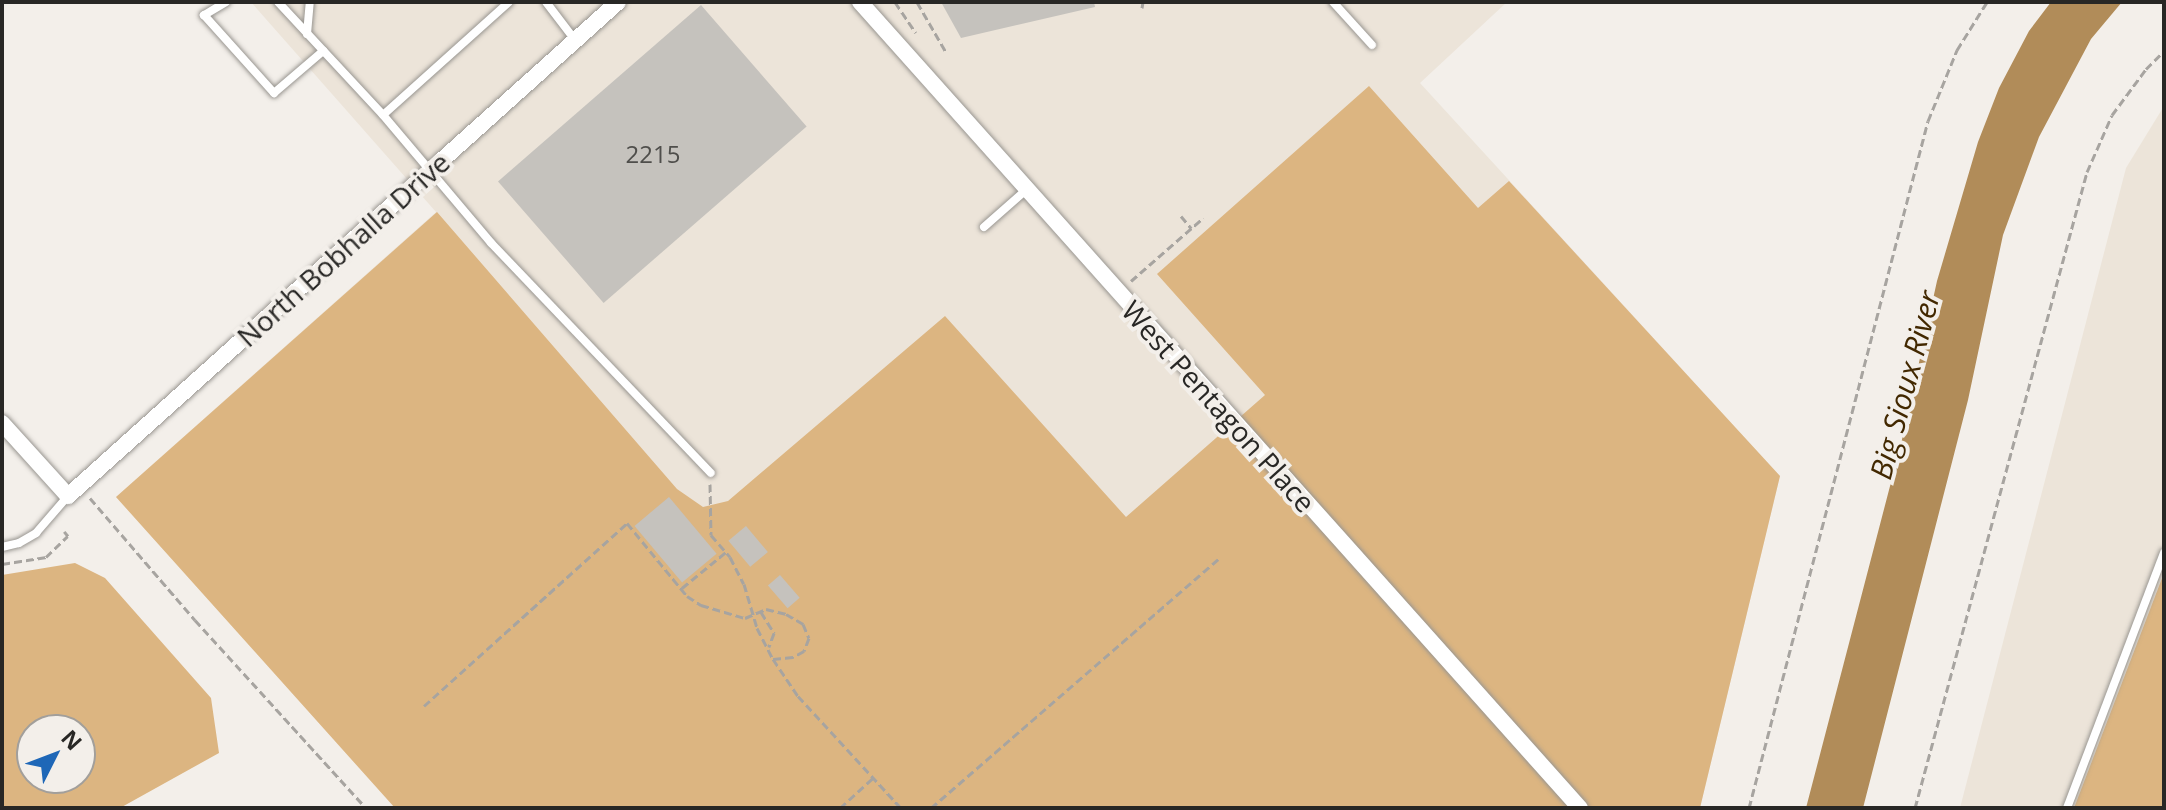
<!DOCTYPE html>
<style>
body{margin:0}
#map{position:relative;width:2166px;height:810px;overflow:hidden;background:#f3efea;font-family:"Open Sans",sans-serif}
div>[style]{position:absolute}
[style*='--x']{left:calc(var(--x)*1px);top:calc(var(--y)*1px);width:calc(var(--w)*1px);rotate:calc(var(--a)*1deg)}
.built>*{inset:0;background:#ece4d9}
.green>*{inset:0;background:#dcb581}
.water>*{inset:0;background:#b18c59}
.building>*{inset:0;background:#c5c2bd;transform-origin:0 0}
.path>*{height:3px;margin-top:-1.5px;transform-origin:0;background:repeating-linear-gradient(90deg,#a7a4a0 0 8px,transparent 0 12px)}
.roads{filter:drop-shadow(0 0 2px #999691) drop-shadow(0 0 2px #999691)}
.lane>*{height:8px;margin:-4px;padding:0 4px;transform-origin:4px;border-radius:4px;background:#fff}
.street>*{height:16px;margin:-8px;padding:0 8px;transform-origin:8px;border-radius:8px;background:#fff}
span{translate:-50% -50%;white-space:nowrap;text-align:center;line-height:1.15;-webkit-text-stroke:8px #f3efea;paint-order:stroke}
.number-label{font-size:24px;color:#4f4e4b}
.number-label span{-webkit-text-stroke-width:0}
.street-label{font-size:28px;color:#282725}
.water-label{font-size:30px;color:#422800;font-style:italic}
.frame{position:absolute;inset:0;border:4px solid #282725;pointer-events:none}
.north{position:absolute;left:16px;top:714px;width:80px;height:80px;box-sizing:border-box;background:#f3efea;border:2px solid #a29f9b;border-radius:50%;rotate:48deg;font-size:22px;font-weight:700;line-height:32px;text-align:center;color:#282725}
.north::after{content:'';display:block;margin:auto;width:28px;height:36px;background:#1e67b7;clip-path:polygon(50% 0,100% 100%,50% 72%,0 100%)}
</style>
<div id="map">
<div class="built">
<div style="clip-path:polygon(251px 2px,1507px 2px,1420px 83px,1780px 476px,1700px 808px,395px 808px,116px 497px,436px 212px)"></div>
<div style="clip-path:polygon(2164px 106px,2164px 808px,1960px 808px,2126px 168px)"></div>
</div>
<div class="green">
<div style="clip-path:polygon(1369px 86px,1478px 208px,1509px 181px,1780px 476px,1700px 808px,395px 808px,116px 497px,437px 212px,677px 489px,703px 507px,728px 501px,945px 316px,1126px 517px,1265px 395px,1157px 274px)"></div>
<div style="clip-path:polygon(evenodd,75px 563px,105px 578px,211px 698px,219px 753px,120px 808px,2px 808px,2px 575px,75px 563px,32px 730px,80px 730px,80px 778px,32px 778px,32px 730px)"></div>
<div style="clip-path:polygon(2164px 573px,2164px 808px,2074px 808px)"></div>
</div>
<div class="water">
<div style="clip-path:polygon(2051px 2px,2122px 2px,2091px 39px,2039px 137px,2003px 235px,1968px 400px,1863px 808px,1806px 808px,1901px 444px,1937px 281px,1978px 142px,1999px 88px,2029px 31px)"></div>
</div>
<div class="building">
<div style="clip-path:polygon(941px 2px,1094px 2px,1095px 7px,961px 38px)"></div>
<div style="left:701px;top:5px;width:161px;height:269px;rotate:49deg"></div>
<div style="left:669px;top:497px;width:74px;height:45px;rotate:50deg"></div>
<div style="left:746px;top:526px;width:34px;height:23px;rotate:50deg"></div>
<div style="left:780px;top:575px;width:30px;height:16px;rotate:49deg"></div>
</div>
<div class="path">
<div style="--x:895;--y:2;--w:37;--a:56"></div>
<div style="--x:917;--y:2;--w:58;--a:59.9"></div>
<div style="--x:1142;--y:8;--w:6;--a:-81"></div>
<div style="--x:1181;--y:216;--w:16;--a:50"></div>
<div style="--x:1131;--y:281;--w:96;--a:-41.2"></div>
<div style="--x:710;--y:484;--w:51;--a:88.9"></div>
<div style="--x:711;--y:535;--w:29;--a:49"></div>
<div style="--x:730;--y:557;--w:30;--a:63"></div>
<div style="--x:744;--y:584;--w:46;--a:73.5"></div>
<div style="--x:757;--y:628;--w:35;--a:63"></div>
<div style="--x:773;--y:659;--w:45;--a:56"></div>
<div style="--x:798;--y:696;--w:152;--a:47.4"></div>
<div style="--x:90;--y:498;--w:161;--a:49.3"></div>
<div style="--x:195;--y:620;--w:254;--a:47.7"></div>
<div style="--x:2;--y:564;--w:45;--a:-9"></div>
<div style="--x:46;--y:557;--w:30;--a:-44"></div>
<div style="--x:68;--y:536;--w:6;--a:-129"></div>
<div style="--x:682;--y:588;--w:57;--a:-39.3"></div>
<div style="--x:761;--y:612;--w:25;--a:58"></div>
<div style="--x:774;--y:633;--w:15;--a:110"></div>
<div style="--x:424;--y:706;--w:273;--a:-42"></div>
<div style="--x:627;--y:523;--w:94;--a:50.6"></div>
<div style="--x:687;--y:596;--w:17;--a:33"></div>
<div style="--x:701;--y:605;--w:46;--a:16.5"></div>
<div style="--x:745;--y:618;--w:23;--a:-23"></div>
<div style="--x:766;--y:609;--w:21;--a:14"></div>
<div style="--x:786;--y:614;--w:20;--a:30"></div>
<div style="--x:803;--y:624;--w:15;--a:67"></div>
<div style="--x:809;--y:638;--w:14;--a:111"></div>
<div style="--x:804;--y:651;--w:13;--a:151"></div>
<div style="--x:793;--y:657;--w:20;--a:174"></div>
<div style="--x:840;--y:808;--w:47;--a:-42.4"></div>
<div style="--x:931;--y:808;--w:380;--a:-40.9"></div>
<div style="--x:1749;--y:808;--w:710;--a:-75.4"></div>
<div style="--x:1928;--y:121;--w:77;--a:-67.8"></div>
<div style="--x:1957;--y:50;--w:57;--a:-58"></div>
<div style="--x:1915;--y:808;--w:659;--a:-74.87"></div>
<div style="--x:2087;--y:172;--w:62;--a:-66.3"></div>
<div style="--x:2112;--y:115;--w:57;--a:-53.5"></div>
<div style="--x:2146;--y:69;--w:25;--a:-45"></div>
</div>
<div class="roads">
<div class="lane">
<div style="--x:226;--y:2;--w:26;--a:149"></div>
<div style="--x:204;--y:15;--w:105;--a:48.1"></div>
<div style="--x:274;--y:93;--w:65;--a:-40.6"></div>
<div style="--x:278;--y:2;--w:154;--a:47.1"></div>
<div style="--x:509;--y:2;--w:169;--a:138.1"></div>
<div style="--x:383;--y:115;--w:167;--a:49.8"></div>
<div style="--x:491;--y:243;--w:318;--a:46.3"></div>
<div style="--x:546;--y:2;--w:48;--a:52.7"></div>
<div style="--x:1333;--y:2;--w:58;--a:47.8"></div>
<div style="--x:307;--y:34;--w:32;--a:-85"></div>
<div style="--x:984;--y:227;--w:56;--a:-41.4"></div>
<div style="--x:2;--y:547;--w:17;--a:-13"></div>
<div style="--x:19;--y:543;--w:20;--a:-30"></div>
<div style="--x:36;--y:533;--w:49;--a:-49.1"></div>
<div style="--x:2067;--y:808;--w:273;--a:-69.2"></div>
</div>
<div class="street">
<div style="--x:860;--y:2;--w:1081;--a:48.23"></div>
<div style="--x:2;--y:423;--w:98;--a:47.9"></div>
<div style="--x:68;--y:496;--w:739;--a:-41.93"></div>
</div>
</div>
<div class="number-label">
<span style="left:653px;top:154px">2215</span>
</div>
<div class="street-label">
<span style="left:343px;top:249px;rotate:-42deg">North Bobhalla Drive</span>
<span style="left:1219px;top:406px;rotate:48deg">West Pentagon Place</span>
</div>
<div class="water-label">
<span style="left:1905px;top:385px;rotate:-75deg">Big Sioux River</span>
</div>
<div class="frame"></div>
<div class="north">N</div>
</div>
